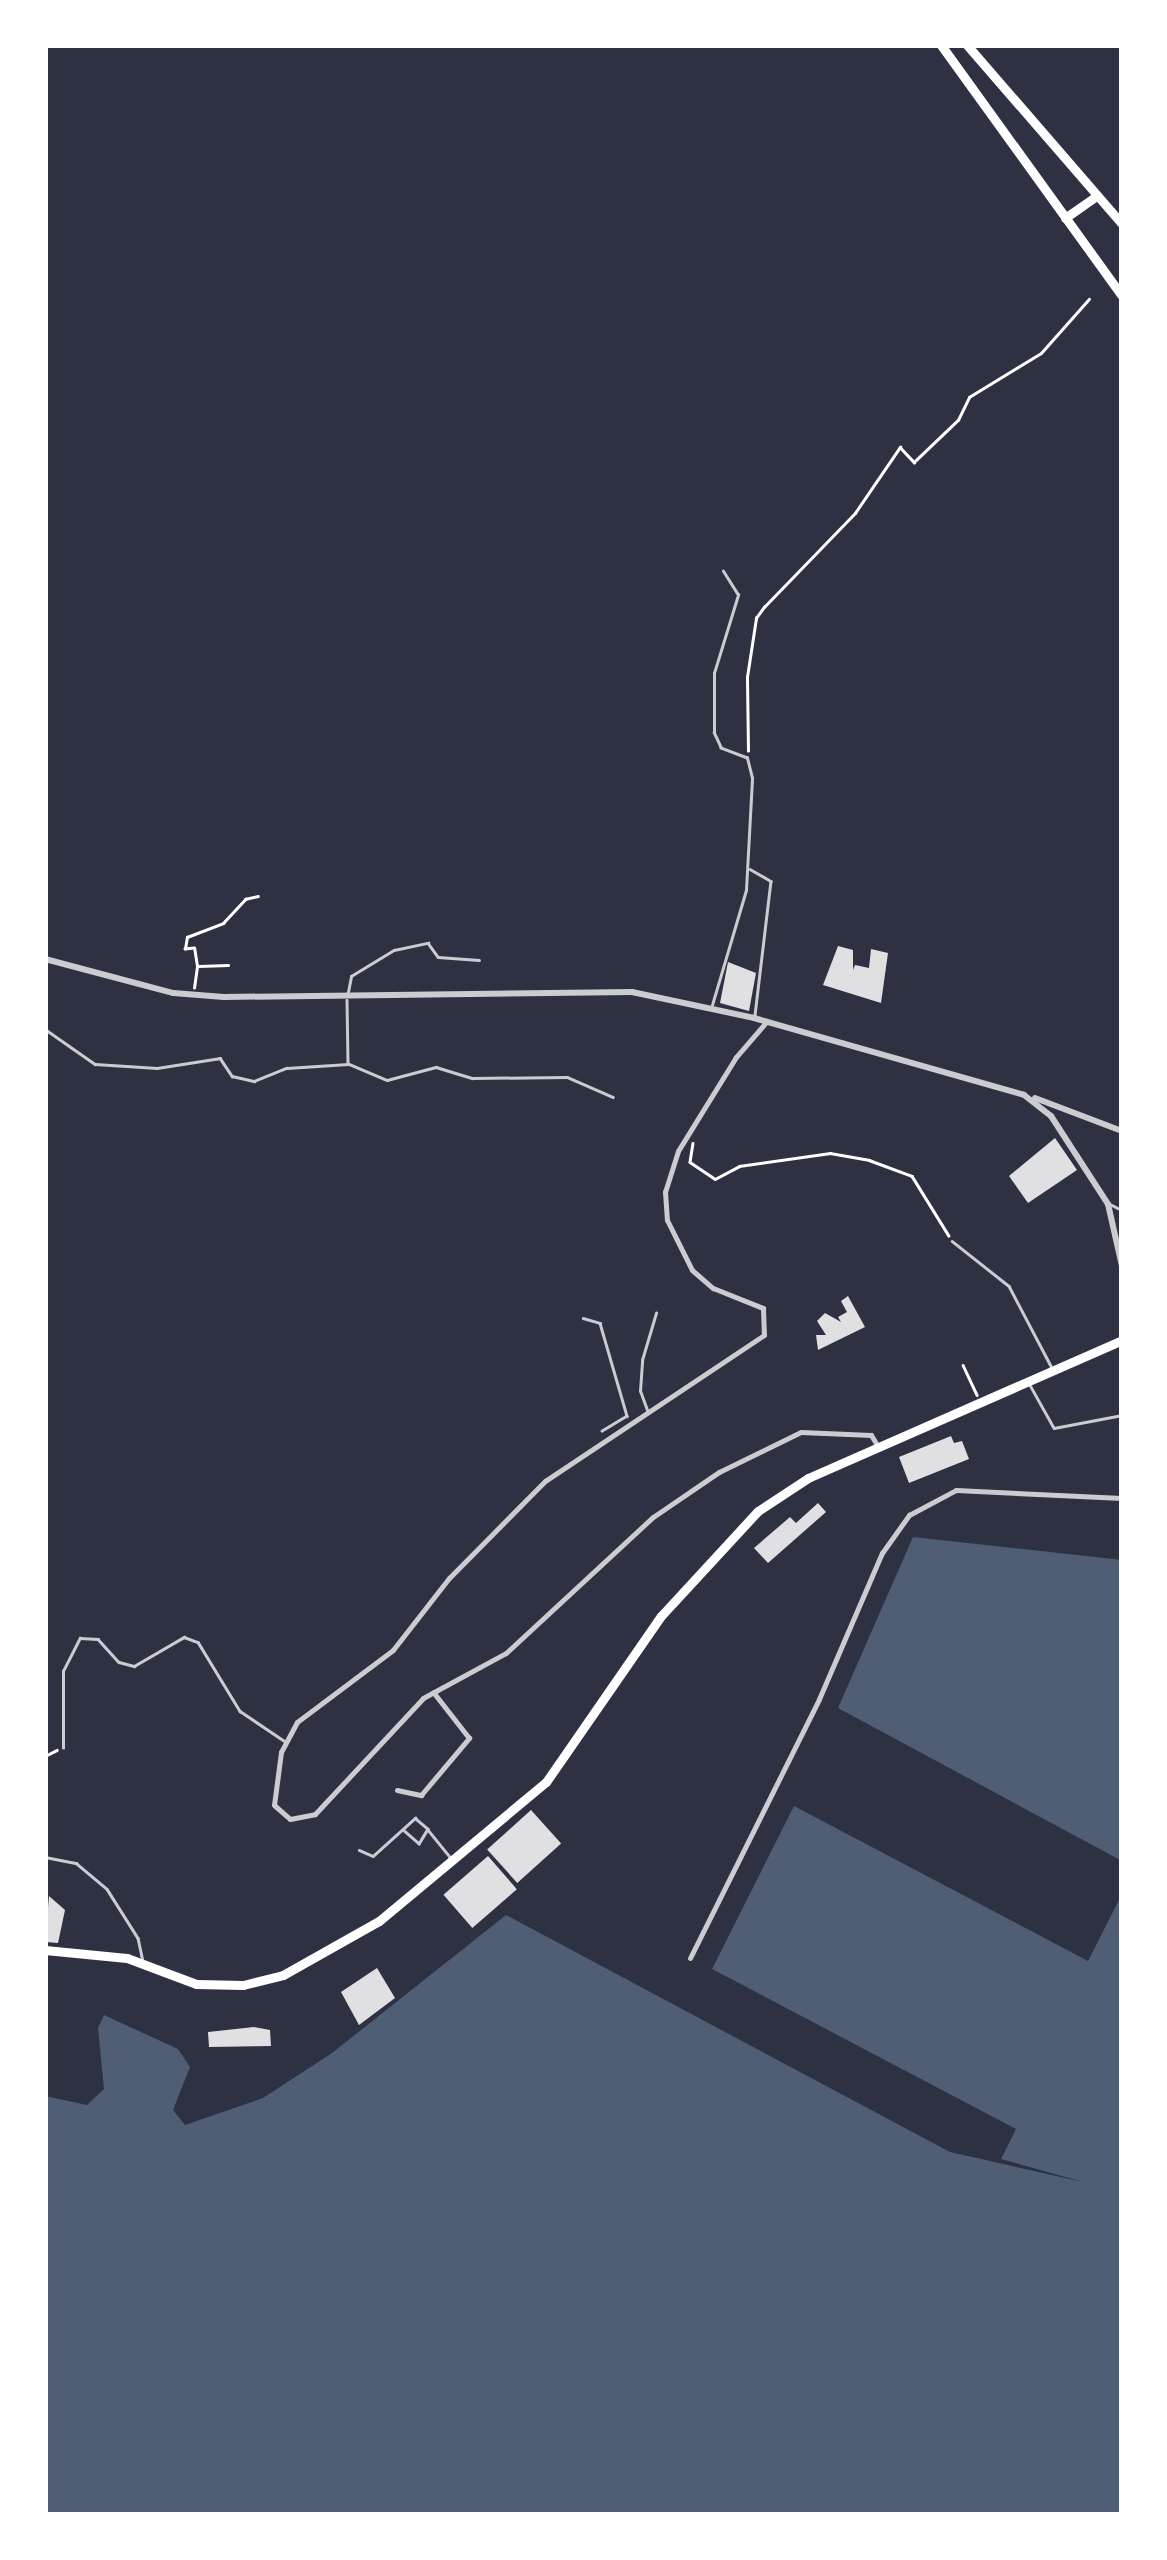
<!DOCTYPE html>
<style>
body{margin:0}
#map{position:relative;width:1167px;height:2560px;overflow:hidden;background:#2d3142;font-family:"Noto Sans",sans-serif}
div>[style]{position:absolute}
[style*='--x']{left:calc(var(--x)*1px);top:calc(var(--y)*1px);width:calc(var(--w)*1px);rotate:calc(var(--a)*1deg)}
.water>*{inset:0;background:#4f5d75}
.building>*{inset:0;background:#e0e0e3;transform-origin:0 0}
.path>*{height:2.5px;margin:-1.25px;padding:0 1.25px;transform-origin:1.25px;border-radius:1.25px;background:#fff}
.service>*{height:2.5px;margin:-1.25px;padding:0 1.25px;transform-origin:1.25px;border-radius:1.25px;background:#caccd0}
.minor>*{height:5px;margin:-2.5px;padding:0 2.5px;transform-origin:2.5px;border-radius:2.5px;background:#caccd0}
.tertiary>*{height:6px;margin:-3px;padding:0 3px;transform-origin:3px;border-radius:3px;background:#caccd0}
.primary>*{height:9px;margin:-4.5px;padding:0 4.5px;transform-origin:4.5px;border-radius:4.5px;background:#fff}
.trunk>*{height:9px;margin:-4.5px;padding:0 4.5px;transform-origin:4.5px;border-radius:4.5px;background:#fff}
span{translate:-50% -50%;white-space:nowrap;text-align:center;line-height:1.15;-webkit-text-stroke:10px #fff;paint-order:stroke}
.frame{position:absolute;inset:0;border:48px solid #fff;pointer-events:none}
</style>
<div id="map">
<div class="water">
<div style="clip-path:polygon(913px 1537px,1122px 1560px,1122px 1861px,838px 1708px)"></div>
<div style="clip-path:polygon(794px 1806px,1088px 1961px,1122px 1894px,1122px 2515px,45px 2515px,45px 2096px,87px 2105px,104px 2089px,98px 2028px,104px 2015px,178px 2049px,190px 2067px,173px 2110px,185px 2125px,263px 2098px,332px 2053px,506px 1915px,950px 2152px,1083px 2182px,1001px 2159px,1016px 2129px,712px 1969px)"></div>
</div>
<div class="building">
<div style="clip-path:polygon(838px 946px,853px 950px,853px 970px,855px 965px,869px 968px,871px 949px,888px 953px,881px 1003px,823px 985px)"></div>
<div style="clip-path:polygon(728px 962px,756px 973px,749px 1011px,720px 1003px)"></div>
<div style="clip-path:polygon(1055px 1138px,1077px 1170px,1028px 1203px,1009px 1176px)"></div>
<div style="clip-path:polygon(848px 1296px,865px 1327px,818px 1350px,816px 1335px,826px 1335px,817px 1321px,825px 1313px,841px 1322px,838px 1317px,847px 1312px,841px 1301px)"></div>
<div style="clip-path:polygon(951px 1436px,954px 1443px,962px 1441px,969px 1459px,909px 1483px,899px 1457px)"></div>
<div style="clip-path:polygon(818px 1503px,826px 1512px,768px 1563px,754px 1548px,790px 1517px,796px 1523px)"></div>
<div style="left:531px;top:1810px;width:45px;height:59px;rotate:48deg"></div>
<div style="left:488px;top:1856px;width:44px;height:59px;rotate:49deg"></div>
<div style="clip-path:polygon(49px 1896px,65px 1910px,58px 1943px,45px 1942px)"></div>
<div style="clip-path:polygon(377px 1968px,395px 1998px,359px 2025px,341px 1992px)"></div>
<div style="clip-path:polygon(254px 2027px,270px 2030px,271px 2046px,209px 2047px,208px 2032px)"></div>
</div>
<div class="path">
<div style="--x:748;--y:751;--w:74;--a:-90.8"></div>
<div style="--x:747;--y:677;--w:60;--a:-81.3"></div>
<div style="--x:756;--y:618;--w:14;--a:-54"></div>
<div style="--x:764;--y:607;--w:131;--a:-45.9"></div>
<div style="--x:855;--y:513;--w:80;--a:-55.7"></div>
<div style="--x:900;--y:447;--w:21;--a:47"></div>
<div style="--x:914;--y:462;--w:61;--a:-43.7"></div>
<div style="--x:958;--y:420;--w:25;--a:-64"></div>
<div style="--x:969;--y:397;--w:84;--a:-31.4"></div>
<div style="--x:1041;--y:353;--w:72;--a:-48.4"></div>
<div style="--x:199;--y:966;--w:29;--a:-2"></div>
<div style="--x:194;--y:988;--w:22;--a:-82"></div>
<div style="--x:197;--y:966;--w:18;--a:-99"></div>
<div style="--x:194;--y:948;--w:9;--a:174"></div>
<div style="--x:185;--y:949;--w:12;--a:-81"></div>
<div style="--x:187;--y:937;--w:39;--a:-21"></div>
<div style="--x:223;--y:923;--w:33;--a:-47"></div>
<div style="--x:245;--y:899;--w:13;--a:-13"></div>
<div style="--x:693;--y:1143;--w:19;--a:99"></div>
<div style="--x:690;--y:1162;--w:30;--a:34"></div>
<div style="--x:715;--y:1179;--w:27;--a:-28"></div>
<div style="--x:739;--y:1166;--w:92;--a:-8.1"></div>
<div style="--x:830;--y:1153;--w:40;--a:10"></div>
<div style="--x:869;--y:1160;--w:46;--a:20.4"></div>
<div style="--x:912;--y:1176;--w:70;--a:58.3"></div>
<div style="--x:963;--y:1365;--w:33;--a:65"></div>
<div style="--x:45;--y:1756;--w:13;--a:-27"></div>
</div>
<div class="service">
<div style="--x:750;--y:869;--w:24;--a:30"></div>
<div style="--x:771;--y:881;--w:136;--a:96.8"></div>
<div style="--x:348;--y:992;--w:16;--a:-79"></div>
<div style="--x:351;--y:976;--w:50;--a:-31.2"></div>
<div style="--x:394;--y:950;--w:35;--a:-12"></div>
<div style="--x:428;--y:943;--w:17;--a:54"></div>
<div style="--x:438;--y:957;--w:41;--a:4.2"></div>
<div style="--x:347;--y:1000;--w:62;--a:89.1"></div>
<div style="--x:712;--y:1005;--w:120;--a:-73.5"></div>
<div style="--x:746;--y:890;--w:112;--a:-86.9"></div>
<div style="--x:752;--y:778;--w:21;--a:-104"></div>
<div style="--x:747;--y:758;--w:28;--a:-159"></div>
<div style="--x:721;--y:748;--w:17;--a:-115"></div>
<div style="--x:714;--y:733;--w:60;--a:-90"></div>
<div style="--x:714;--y:673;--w:82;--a:-72.9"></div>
<div style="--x:738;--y:595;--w:28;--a:-122"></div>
<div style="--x:45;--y:1029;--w:61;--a:35"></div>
<div style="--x:95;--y:1064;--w:62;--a:3.7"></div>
<div style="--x:157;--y:1068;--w:64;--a:-9"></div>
<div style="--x:220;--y:1058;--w:22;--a:56"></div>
<div style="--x:232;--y:1076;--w:23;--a:13"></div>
<div style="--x:254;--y:1081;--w:35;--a:-22"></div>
<div style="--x:287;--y:1068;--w:61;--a:-3.8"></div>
<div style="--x:349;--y:1064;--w:41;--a:22.8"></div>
<div style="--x:387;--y:1080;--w:51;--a:-14.9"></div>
<div style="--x:436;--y:1067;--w:38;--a:17"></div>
<div style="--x:472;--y:1078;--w:95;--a:-0.6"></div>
<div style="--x:567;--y:1077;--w:50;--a:23.5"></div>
<div style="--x:1110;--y:1204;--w:13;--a:27"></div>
<div style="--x:952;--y:1241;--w:73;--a:38.3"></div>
<div style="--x:1009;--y:1286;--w:90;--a:62.3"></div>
<div style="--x:583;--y:1318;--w:18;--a:16"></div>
<div style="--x:600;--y:1323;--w:97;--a:73.8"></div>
<div style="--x:627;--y:1416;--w:29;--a:149"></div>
<div style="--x:1030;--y:1385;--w:49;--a:60.8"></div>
<div style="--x:1054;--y:1428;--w:69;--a:-10.8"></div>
<div style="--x:647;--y:1410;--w:20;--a:-110"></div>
<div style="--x:640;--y:1391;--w:31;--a:-86"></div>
<div style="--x:642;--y:1360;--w:49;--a:-73.4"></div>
<div style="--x:63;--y:1748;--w:77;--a:-90"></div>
<div style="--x:63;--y:1671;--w:37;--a:-63"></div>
<div style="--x:80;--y:1638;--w:18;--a:3"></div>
<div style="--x:98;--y:1639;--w:31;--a:48"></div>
<div style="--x:119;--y:1662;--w:16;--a:15"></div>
<div style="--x:134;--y:1666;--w:58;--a:-30.1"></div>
<div style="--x:184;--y:1637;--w:15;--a:20"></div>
<div style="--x:198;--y:1642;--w:81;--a:58.7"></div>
<div style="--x:240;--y:1711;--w:55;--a:34"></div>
<div style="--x:429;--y:1831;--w:32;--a:51"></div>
<div style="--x:359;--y:1850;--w:15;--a:23"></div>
<div style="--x:373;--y:1856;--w:57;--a:-42.1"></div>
<div style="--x:415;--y:1818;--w:17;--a:40"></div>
<div style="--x:428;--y:1829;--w:17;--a:121"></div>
<div style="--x:419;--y:1844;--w:20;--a:-139"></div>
<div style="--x:45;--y:1857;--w:32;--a:11"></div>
<div style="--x:76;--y:1863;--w:40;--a:40"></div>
<div style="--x:107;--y:1889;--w:58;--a:57.7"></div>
<div style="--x:138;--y:1938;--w:24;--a:78"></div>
</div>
<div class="minor">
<div style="--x:767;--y:1021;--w:48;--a:130.7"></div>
<div style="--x:736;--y:1057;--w:110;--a:121.7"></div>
<div style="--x:678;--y:1151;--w:43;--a:107.6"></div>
<div style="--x:665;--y:1192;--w:28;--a:86"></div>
<div style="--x:667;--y:1220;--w:56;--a:63.4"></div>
<div style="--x:692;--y:1270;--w:28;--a:41"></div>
<div style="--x:713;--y:1288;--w:54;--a:21.8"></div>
<div style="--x:763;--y:1308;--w:27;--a:88"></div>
<div style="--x:764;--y:1335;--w:263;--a:146.3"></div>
<div style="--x:545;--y:1481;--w:136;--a:134.7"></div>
<div style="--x:449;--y:1578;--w:91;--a:127.9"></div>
<div style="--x:393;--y:1650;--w:120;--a:143.1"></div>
<div style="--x:297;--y:1722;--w:34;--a:118"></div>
<div style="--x:281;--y:1752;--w:53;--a:97.5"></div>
<div style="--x:274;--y:1805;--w:21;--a:41"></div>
<div style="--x:290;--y:1819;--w:25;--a:-11"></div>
<div style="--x:315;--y:1814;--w:158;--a:-47"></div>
<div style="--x:423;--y:1698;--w:94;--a:-28.5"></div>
<div style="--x:506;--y:1653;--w:200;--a:-42.8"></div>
<div style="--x:653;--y:1517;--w:80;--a:-34.3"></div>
<div style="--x:719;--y:1472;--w:91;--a:-26"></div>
<div style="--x:801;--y:1432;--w:70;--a:2.5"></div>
<div style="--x:871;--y:1435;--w:12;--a:59"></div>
<div style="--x:397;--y:1790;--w:25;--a:12"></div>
<div style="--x:421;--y:1795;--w:75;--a:-49.9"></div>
<div style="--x:469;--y:1738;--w:58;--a:-128"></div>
<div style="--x:690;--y:1958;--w:289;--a:-63.5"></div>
<div style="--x:819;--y:1699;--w:159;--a:-66.7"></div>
<div style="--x:882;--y:1553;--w:47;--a:-54.6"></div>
<div style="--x:909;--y:1515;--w:53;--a:-28"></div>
<div style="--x:956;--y:1490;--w:166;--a:2.8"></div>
</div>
<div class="tertiary">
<div style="--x:45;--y:959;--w:132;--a:14.9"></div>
<div style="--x:173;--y:993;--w:51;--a:4.5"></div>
<div style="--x:224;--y:997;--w:408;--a:-0.7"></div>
<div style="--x:632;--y:992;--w:125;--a:12"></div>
<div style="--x:754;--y:1018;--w:281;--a:15.9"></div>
<div style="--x:1024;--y:1095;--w:34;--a:38"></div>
<div style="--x:1051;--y:1116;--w:105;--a:57.1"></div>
<div style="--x:1108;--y:1204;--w:64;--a:77.3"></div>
<div style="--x:1035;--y:1098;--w:93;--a:20.8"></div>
</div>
<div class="primary">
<div style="--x:45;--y:1950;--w:82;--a:5.6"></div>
<div style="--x:127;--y:1958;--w:74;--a:20.6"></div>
<div style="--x:196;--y:1984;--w:47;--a:1.2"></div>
<div style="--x:243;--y:1985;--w:41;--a:-14"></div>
<div style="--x:283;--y:1975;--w:110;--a:-29.4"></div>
<div style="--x:379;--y:1921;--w:217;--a:-39.8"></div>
<div style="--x:546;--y:1782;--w:202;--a:-55.3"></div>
<div style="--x:661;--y:1616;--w:143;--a:-47.3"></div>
<div style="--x:758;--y:1511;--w:60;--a:-33.4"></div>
<div style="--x:808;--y:1478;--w:343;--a:-23.7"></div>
</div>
<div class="trunk">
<div style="--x:941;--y:45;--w:309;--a:54.2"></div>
<div style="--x:967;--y:45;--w:237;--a:49.1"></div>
<div style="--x:1065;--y:218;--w:39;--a:-35"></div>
</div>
<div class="frame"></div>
</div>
